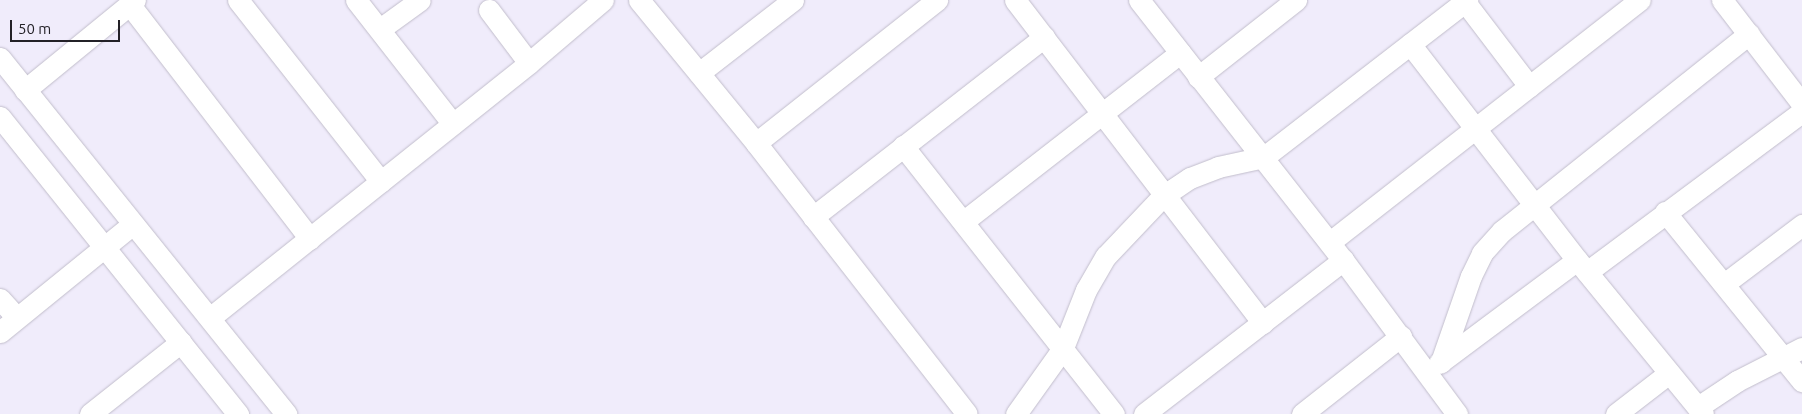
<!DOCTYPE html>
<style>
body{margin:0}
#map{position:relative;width:1802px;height:414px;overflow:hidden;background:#f0ecfb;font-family:Ubuntu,sans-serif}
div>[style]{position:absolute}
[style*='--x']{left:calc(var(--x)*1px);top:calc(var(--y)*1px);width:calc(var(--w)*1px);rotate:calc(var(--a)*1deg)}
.roads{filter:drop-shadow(0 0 1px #c1bdcb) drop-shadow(0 0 1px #c1bdcb)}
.minor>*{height:21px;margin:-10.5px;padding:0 10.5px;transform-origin:10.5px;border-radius:10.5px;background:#fff}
span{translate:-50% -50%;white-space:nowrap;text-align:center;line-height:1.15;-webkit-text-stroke:4.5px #f0ecfb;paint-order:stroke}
.scale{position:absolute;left:10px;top:20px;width:110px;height:22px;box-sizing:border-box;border:2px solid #232127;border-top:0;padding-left:6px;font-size:15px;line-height:18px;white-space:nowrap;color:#232127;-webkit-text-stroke:4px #f0ecfb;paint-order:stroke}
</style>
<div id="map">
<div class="roads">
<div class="minor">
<div style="--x:238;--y:0;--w:231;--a:51.8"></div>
<div style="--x:356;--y:0;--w:157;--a:52"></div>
<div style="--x:639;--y:0;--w:185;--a:50.7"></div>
<div style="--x:756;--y:143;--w:343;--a:52.1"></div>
<div style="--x:1015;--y:0;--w:407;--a:52.5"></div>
<div style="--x:1139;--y:0;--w:330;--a:51.9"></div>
<div style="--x:1343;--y:260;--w:192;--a:53.5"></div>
<div style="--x:1722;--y:0;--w:131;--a:52.4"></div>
<div style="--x:1465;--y:2;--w:106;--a:52.7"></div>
<div style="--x:130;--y:5;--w:295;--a:52.4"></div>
<div style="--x:489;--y:10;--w:66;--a:53"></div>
<div style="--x:380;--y:29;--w:49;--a:-35.9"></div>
<div style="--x:1410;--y:44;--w:273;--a:52.3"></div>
<div style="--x:1577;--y:260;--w:199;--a:50.7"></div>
<div style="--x:0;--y:58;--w:457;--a:51.2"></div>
<div style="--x:699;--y:73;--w:119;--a:-37.8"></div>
<div style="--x:1198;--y:77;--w:125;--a:-38.2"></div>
<div style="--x:25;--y:90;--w:142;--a:-39.3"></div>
<div style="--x:0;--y:117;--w:381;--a:51.3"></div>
<div style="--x:756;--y:143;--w:231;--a:-38.3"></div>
<div style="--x:903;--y:146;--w:341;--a:51.8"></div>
<div style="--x:1665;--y:212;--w:218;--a:51"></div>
<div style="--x:813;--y:217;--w:293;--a:-37.9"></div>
<div style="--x:964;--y:221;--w:274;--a:-37.9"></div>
<div style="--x:1330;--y:242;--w:393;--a:-38"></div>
<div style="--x:1587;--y:272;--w:268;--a:-36.7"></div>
<div style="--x:1724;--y:284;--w:98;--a:-37.1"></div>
<div style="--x:0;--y:299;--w:25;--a:48"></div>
<div style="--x:211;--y:317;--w:407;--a:-38.6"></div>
<div style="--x:529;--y:63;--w:97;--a:-40.4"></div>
<div style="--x:0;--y:332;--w:171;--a:-39.1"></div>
<div style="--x:1441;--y:362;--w:91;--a:-70.8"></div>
<div style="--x:1471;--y:276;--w:25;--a:-64"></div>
<div style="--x:1482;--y:253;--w:30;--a:-48"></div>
<div style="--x:1502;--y:231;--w:316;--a:-38.6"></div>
<div style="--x:1439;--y:363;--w:172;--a:-36.7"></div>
<div style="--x:1698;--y:407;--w:47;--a:-33.7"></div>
<div style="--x:1737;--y:381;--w:73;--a:-26.9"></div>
<div style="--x:90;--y:414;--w:116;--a:-38.4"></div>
<div style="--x:1016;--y:414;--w:81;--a:-54.5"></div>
<div style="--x:1063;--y:348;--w:62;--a:-68.4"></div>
<div style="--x:1086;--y:290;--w:39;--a:-60"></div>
<div style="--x:1106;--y:256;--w:83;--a:-46.5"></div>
<div style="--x:1163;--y:196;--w:32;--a:-34"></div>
<div style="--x:1190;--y:178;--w:30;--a:-21"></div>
<div style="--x:1218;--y:167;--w:47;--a:-12.3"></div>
<div style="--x:1264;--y:157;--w:257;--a:-37.7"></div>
<div style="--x:1144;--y:414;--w:252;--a:-37.7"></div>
<div style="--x:1302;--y:414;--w:126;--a:-38.2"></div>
<div style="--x:1616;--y:414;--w:67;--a:-37.7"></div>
</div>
</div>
<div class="scale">50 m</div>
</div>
